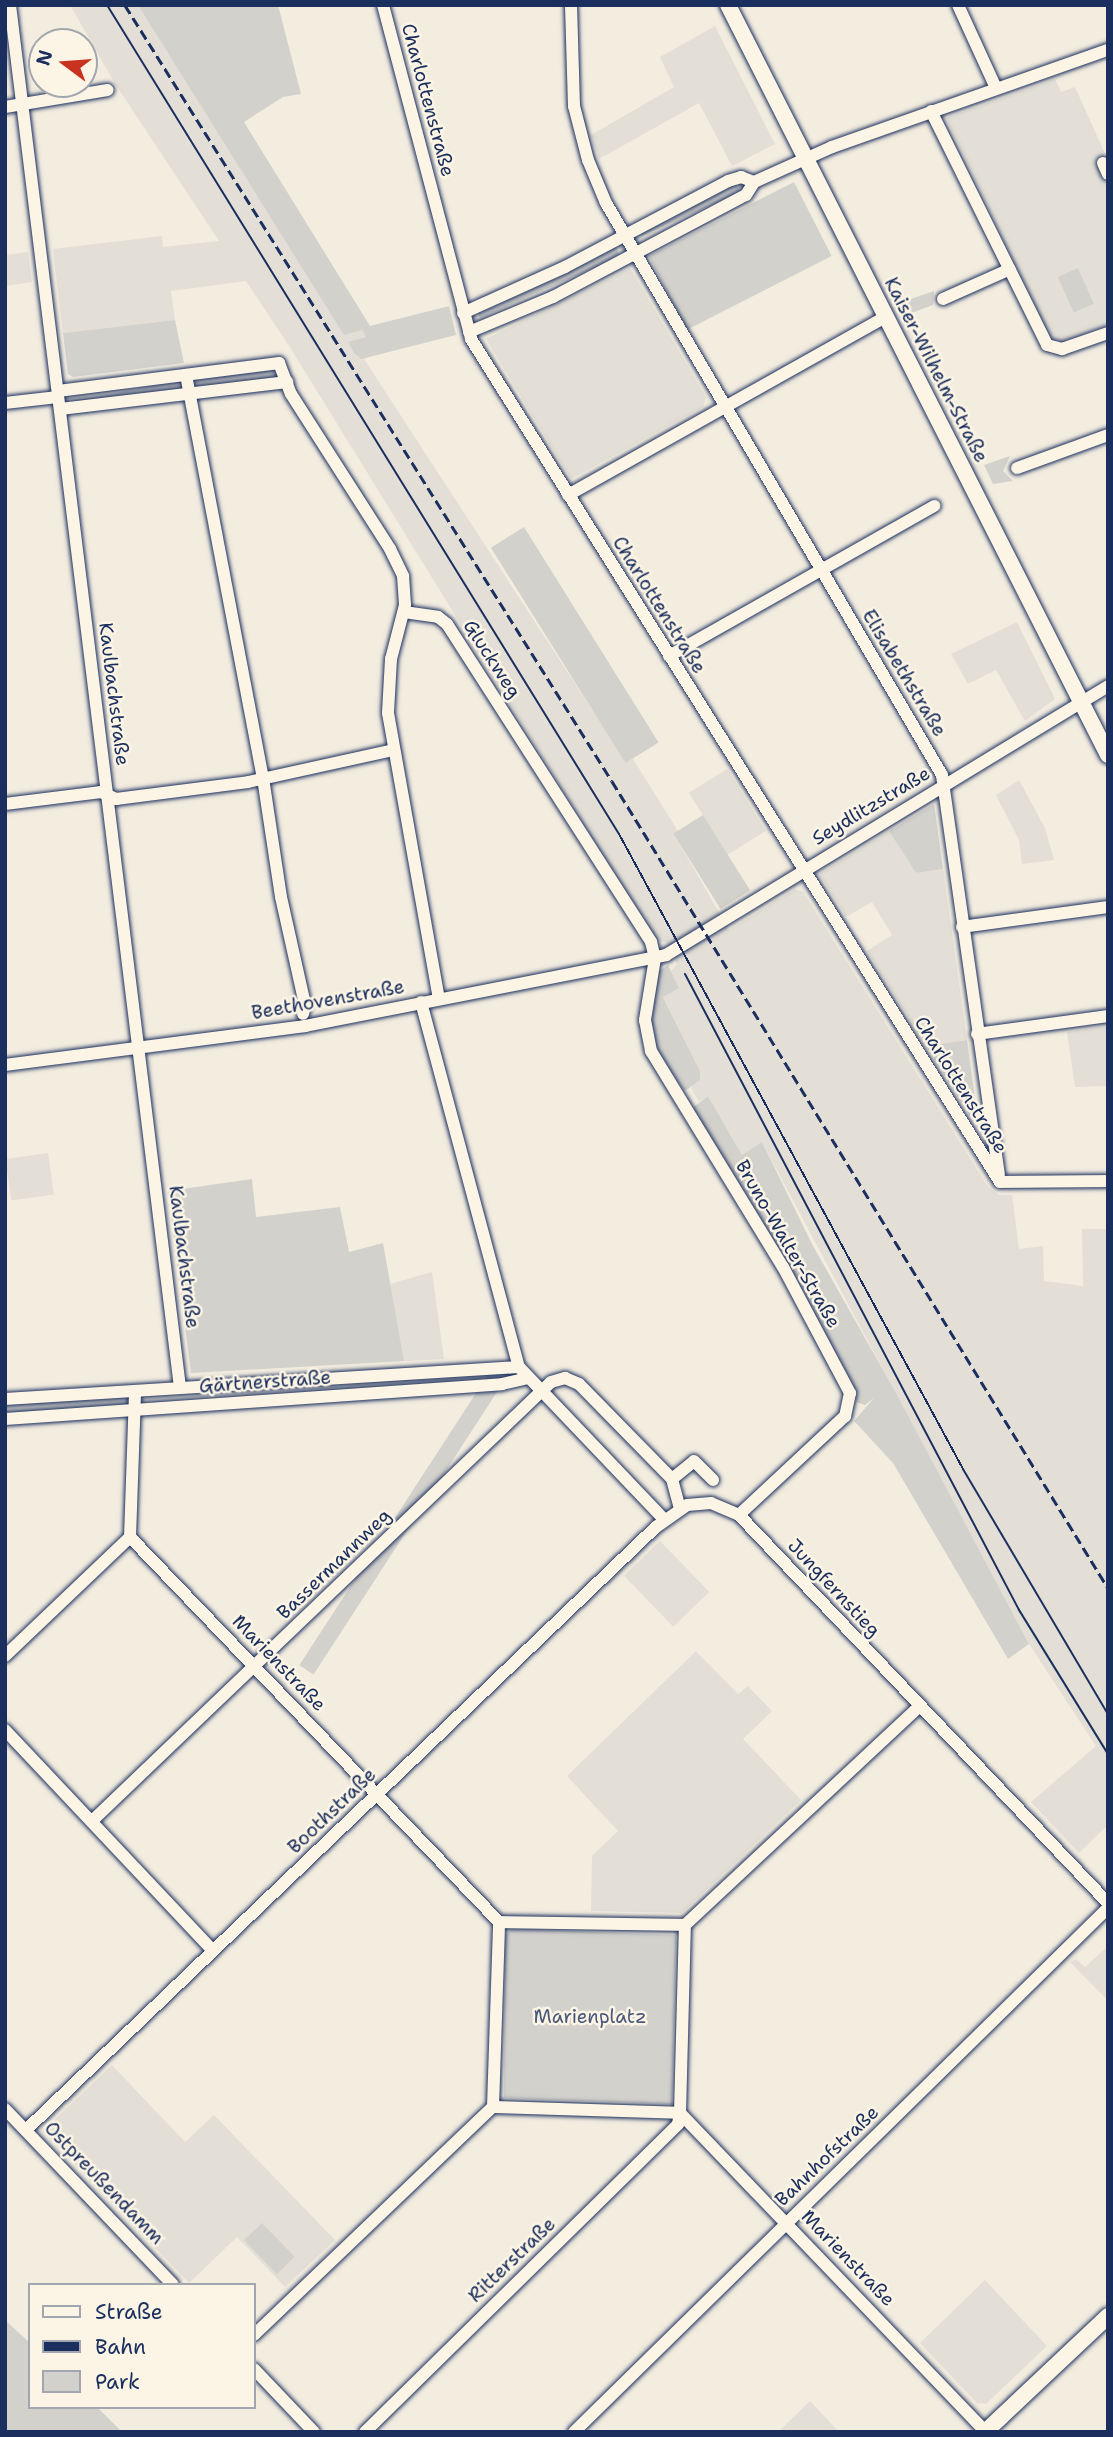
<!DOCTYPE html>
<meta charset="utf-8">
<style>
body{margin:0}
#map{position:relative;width:1113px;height:2437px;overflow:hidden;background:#f3ede0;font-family:"Shantell Sans",sans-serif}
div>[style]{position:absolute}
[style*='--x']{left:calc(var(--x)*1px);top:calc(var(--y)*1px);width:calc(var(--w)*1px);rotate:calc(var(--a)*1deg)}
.built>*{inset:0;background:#e3dfd6;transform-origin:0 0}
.green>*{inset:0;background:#d3d1cc;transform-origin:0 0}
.roads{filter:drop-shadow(0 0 2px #1b2f5e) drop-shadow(0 0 2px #1b2f5e)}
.minor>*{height:12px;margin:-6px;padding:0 6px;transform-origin:6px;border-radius:6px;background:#fcf5e5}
.major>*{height:16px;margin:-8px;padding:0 8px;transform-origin:8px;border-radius:8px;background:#fcf5e5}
.tram>*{height:2px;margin:-1px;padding:0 1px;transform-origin:1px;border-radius:1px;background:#1b2f5e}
.rail>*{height:2.5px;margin-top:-1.25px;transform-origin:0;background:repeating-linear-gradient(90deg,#1b2f5e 0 10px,transparent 0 15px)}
span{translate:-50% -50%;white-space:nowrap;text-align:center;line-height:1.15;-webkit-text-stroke:5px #fcf5e5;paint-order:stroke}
.street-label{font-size:19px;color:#1b2f5e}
.park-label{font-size:19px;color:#49587a}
.frame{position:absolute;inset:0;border:7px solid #1b2f5e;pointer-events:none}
.legend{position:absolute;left:28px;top:2283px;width:228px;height:126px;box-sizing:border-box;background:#fcf5e5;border:2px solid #a2a6af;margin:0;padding:9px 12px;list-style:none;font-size:21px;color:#1b2f5e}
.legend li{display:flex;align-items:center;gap:14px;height:35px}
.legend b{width:35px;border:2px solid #a2a6af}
.north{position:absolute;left:28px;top:28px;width:70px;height:70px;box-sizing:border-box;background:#fcf5e5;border:2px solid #a2a6af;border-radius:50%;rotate:286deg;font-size:19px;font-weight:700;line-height:28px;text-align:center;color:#1b2f5e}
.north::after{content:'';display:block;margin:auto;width:24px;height:32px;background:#c8321e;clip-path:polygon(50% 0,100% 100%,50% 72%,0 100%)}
</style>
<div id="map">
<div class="built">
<div style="clip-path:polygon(70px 5px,149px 5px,225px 107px,377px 354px,364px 359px,626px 762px,633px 759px,678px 831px,674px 834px,729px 930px,795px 889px,803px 892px,988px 1187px,999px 1195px,1012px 1195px,1019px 1249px,1043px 1246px,1044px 1281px,1083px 1286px,1082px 1229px,1108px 1229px,1108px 1825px,1079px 1853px,1031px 1802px,1096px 1746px,1029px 1644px,762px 1142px,742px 1155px,708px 1096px,699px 1102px,691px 1088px,700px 1071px,663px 996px,679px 988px,671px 971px,677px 964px,666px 942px,656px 941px,291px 349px,246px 281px,171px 291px,175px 320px,63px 333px,53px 249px,162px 236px,163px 247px,219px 241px,114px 82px)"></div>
<div style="clip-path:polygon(715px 26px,775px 144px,732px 166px,699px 103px,599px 159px,591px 135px,674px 87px,660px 57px)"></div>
<div style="clip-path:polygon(1055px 79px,1061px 92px,1075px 87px,1107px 158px,1097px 163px,1108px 188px,1108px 325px,1054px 345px,946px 118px)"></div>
<div style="clip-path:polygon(28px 252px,32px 282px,5px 286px,5px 255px)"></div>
<div style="clip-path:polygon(630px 268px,706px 397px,703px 407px,571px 479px,486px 339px)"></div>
<div style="clip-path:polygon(1017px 622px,1055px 699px,1025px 721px,996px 670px,968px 684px,951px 654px)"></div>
<div style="left:727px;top:769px;width:73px;height:45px;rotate:58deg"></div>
<div style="clip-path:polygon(1019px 780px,1045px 828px,1054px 860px,1022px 864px,1019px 840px,996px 795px)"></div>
<div style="clip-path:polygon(889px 831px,916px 873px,943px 869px,967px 1040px,926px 1046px,867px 951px,892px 935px,872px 902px,846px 917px,819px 874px)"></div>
<div style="clip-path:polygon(1108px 1026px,1108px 1086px,1075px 1087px,1067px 1032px)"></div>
<div style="left:48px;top:1153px;width:42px;height:43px;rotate:82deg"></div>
<div style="clip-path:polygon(432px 1272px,444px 1359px,404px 1361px,390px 1284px)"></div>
<div style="left:660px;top:1541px;width:71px;height:50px;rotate:46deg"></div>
<div style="clip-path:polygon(696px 1651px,738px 1694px,748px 1686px,772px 1711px,743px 1739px,801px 1800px,682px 1913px,591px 1911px,592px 1856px,618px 1831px,567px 1776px)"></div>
<div style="clip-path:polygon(1108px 1946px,1108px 2001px,1070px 1962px,1076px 1959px,1085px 1967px)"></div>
<div style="clip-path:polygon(112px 2065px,185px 2142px,214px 2115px,335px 2240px,285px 2287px,237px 2237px,189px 2283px,43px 2131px)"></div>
<div style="clip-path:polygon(985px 2280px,1047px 2346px,986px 2404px,977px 2403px,920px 2343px)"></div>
<div style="clip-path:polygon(810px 2401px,839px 2432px,778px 2432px)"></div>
</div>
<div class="green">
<div style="clip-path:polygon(138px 5px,278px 5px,301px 94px,283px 97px,244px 122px,370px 326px,449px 306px,456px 335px,361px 359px,354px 353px,348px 342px,366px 337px,362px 330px,344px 335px)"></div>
<div style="left:794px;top:182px;width:83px;height:163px;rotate:63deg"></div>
<div style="left:736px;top:183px;width:10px;height:108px;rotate:66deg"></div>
<div style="left:615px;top:245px;width:12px;height:153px;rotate:66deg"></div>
<div style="left:1078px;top:268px;width:39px;height:22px;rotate:66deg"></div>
<div style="clip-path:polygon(934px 291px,933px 305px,909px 314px,902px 302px)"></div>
<div style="clip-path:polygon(175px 320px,184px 363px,73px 377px,68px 374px,63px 333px)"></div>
<div style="clip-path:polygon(272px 370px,277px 377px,198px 388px,196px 379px)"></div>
<div style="left:177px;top:381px;width:10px;height:108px;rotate:79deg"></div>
<div style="clip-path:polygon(1010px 456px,1003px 471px,1013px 481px,993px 484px,984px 465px)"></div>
<div style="left:524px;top:527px;width:254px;height:39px;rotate:58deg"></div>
<div style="clip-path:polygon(934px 804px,943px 869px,916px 873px,889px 831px)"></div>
<div style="left:703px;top:815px;width:89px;height:35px;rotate:58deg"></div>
<div style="clip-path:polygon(668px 965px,679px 988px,663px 997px,700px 1071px,700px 1080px,685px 1091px,657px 1054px,648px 1019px,656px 974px)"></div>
<div style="clip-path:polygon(967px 1040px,977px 1114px,970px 1116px,926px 1046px)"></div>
<div style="clip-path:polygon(708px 1096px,742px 1155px,762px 1142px,812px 1244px,896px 1393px,1029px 1644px,1008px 1659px,893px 1463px,854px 1421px,874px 1398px,865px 1405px,856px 1402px,856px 1392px,691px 1109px)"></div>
<div style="clip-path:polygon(252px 1179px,256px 1217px,340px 1207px,349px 1252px,383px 1243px,404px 1361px,191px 1373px,168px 1191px)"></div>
<div style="left:491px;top:1370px;width:17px;height:352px;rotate:33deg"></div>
<div style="clip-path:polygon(128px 1397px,128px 1406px,5px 1415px,5px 1403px)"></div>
<div style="clip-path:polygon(512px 1929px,676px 1935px,672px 2104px,504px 2098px,505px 1935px)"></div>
<div style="left:262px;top:2223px;width:47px;height:25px;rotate:46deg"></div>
<div style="clip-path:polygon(5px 2320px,30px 2343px,30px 2407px,97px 2407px,122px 2432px,5px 2432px)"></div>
</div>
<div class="roads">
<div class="minor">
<div style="--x:10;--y:5;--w:1393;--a:82.99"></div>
<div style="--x:383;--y:5;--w:345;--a:75.2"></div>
<div style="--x:471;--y:339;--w:995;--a:57.89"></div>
<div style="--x:571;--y:5;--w:101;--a:88.3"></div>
<div style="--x:574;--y:106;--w:56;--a:75.5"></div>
<div style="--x:588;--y:160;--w:47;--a:67.3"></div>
<div style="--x:606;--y:203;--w:663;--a:59.57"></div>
<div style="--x:942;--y:775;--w:404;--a:81.9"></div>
<div style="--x:958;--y:5;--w:91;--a:65.4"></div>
<div style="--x:5;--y:107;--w:104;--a:-9.4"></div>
<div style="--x:931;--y:111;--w:261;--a:63.6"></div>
<div style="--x:1047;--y:345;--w:16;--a:15"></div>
<div style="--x:1062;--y:349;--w:49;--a:-19.2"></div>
<div style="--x:1103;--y:163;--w:12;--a:66"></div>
<div style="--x:943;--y:299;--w:73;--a:-24.1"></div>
<div style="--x:463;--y:313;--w:112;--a:-24.3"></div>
<div style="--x:565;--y:267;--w:184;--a:-27.8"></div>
<div style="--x:728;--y:181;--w:14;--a:-17"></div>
<div style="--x:741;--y:177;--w:14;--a:21"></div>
<div style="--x:469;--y:332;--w:91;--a:-22.6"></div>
<div style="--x:553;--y:297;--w:218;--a:-27.9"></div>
<div style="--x:746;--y:195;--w:15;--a:-58"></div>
<div style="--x:754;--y:182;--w:85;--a:-24.2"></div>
<div style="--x:832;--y:147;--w:293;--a:-19.4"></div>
<div style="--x:186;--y:375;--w:410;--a:79.2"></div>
<div style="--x:263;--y:778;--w:120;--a:81.4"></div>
<div style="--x:281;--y:897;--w:110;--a:77.4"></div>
<div style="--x:305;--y:1004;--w:10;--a:101"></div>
<div style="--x:58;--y:391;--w:223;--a:-7.2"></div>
<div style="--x:279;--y:363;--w:33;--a:69"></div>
<div style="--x:291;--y:394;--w:184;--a:57.4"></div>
<div style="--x:390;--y:549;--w:30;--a:64"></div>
<div style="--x:403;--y:576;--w:29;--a:86"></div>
<div style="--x:405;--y:605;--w:56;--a:104.5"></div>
<div style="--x:391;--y:659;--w:54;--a:93.2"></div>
<div style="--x:388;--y:713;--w:290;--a:79.9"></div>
<div style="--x:5;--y:403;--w:53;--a:-6.5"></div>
<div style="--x:60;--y:409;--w:229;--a:-6.8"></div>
<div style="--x:1017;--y:468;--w:97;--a:-19.9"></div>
<div style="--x:568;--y:495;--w:364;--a:-29.3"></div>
<div style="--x:404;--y:612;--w:34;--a:8"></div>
<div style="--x:438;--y:617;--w:11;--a:38"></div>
<div style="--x:447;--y:624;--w:378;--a:57.3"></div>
<div style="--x:651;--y:942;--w:16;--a:76"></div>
<div style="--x:655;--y:958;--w:63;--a:99.2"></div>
<div style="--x:645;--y:1020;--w:32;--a:79"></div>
<div style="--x:651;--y:1051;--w:253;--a:58.6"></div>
<div style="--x:783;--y:1267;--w:143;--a:62"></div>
<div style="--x:850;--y:1393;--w:24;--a:102"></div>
<div style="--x:845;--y:1416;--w:145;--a:137"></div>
<div style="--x:669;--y:656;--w:305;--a:-29.5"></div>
<div style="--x:5;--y:804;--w:97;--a:-7.1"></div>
<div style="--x:101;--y:792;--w:17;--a:25"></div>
<div style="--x:116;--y:799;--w:133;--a:-7.3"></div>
<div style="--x:248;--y:782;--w:149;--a:-12.4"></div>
<div style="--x:962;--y:927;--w:147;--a:-7.8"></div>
<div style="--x:421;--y:1002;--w:378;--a:75"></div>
<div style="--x:519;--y:1367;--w:210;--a:46.4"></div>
<div style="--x:977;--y:1034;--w:132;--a:-7.8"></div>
<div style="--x:5;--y:1065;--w:303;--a:-7.4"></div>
<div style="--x:305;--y:1026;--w:368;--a:-11.1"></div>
<div style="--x:666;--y:955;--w:517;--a:-31.32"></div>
<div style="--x:1000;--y:1182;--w:108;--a:-0.5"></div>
<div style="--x:5;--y:1399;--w:515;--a:-3.56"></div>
<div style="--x:5;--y:1419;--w:498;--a:-4"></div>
<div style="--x:502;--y:1384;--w:26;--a:-13"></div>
<div style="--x:672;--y:1479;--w:30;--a:75"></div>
<div style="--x:130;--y:1537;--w:533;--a:46.22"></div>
<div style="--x:130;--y:1537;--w:146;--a:-88"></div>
<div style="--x:5;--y:1656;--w:173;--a:-43.6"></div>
<div style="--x:5;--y:1730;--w:303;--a:46.7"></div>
<div style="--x:92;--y:1821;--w:635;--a:-43.72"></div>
<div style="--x:551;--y:1382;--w:15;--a:-16"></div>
<div style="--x:565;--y:1378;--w:15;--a:23"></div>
<div style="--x:579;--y:1384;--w:133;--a:45.6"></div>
<div style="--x:672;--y:1479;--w:28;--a:-39"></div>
<div style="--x:694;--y:1461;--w:27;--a:45"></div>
<div style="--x:499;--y:1922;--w:186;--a:0.9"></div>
<div style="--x:685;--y:1925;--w:321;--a:-43"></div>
<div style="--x:493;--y:2107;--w:187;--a:1.8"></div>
<div style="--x:680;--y:2113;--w:188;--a:-88.5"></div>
<div style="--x:493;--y:2107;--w:185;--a:-88.1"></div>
<div style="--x:5;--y:2109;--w:243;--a:46.3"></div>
<div style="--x:26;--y:2130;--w:872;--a:-43.75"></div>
<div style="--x:656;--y:1527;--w:38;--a:-35"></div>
<div style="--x:687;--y:1505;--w:24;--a:-5"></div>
<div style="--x:711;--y:1503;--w:30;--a:23"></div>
<div style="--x:739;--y:1515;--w:535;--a:46.44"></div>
<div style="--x:254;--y:2335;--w:330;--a:-43.7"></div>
<div style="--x:254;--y:2369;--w:87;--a:46.4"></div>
<div style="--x:365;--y:2432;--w:439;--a:-44.5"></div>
<div style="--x:678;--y:2124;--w:11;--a:-80"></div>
<div style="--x:680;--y:2113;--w:442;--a:46.2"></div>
<div style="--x:574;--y:2432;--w:748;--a:-44.46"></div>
</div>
<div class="major">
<div style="--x:728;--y:5;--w:841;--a:63.13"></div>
<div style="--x:985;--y:2432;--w:169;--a:-43.3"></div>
</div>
</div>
<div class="tram">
<div style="--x:107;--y:5;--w:974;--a:58.3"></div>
<div style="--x:619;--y:834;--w:722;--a:61.55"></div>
<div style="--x:963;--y:1469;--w:285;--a:59.4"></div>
<div style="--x:685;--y:974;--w:718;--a:62.29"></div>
<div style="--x:1019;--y:1610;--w:169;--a:58.3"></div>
</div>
<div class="rail">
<div style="--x:125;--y:5;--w:916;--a:57.89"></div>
<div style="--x:612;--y:781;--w:947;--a:58.42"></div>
</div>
<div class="street-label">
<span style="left:428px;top:100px;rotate:75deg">Charlottenstraße</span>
<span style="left:936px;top:370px;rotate:63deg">Kaiser-Wilhelm-Straße</span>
<span style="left:659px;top:605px;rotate:58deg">Charlottenstraße</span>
<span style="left:492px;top:659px;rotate:57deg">Gluckweg</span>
<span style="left:904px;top:673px;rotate:59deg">Elisabethstraße</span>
<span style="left:114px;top:694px;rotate:83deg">Kaulbachstraße</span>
<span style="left:871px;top:806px;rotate:-31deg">Seydlitzstraße</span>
<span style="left:328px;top:1000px;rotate:-10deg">Beethovenstraße</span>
<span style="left:961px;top:1085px;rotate:58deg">Charlottenstraße</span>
<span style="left:788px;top:1244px;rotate:60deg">Bruno-Walter-Straße</span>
<span style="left:184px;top:1257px;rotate:83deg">Kaulbachstraße</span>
<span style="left:265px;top:1382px;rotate:-4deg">Gärtnerstraße</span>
<span style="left:334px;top:1564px;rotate:-44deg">Bassermannweg</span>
<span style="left:834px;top:1588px;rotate:47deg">Jungfernstieg</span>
<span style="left:279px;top:1663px;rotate:46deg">Marienstraße</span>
<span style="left:332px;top:1811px;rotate:-44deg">Boothstraße</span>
<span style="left:827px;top:2156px;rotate:-44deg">Bahnhofstraße</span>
<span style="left:104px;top:2183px;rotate:46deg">Ostpreußendamm</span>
<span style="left:848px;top:2258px;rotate:46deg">Marienstraße</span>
<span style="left:512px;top:2260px;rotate:-44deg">Ritterstraße</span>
</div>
<div class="park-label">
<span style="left:590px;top:2017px">Marienplatz</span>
</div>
<div class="frame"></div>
<ul class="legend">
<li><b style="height:9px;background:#fcf5e5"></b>Straße</li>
<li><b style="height:9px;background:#1b2f5e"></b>Bahn</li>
<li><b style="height:19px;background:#d3d1cc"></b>Park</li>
</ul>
<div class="north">N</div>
</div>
